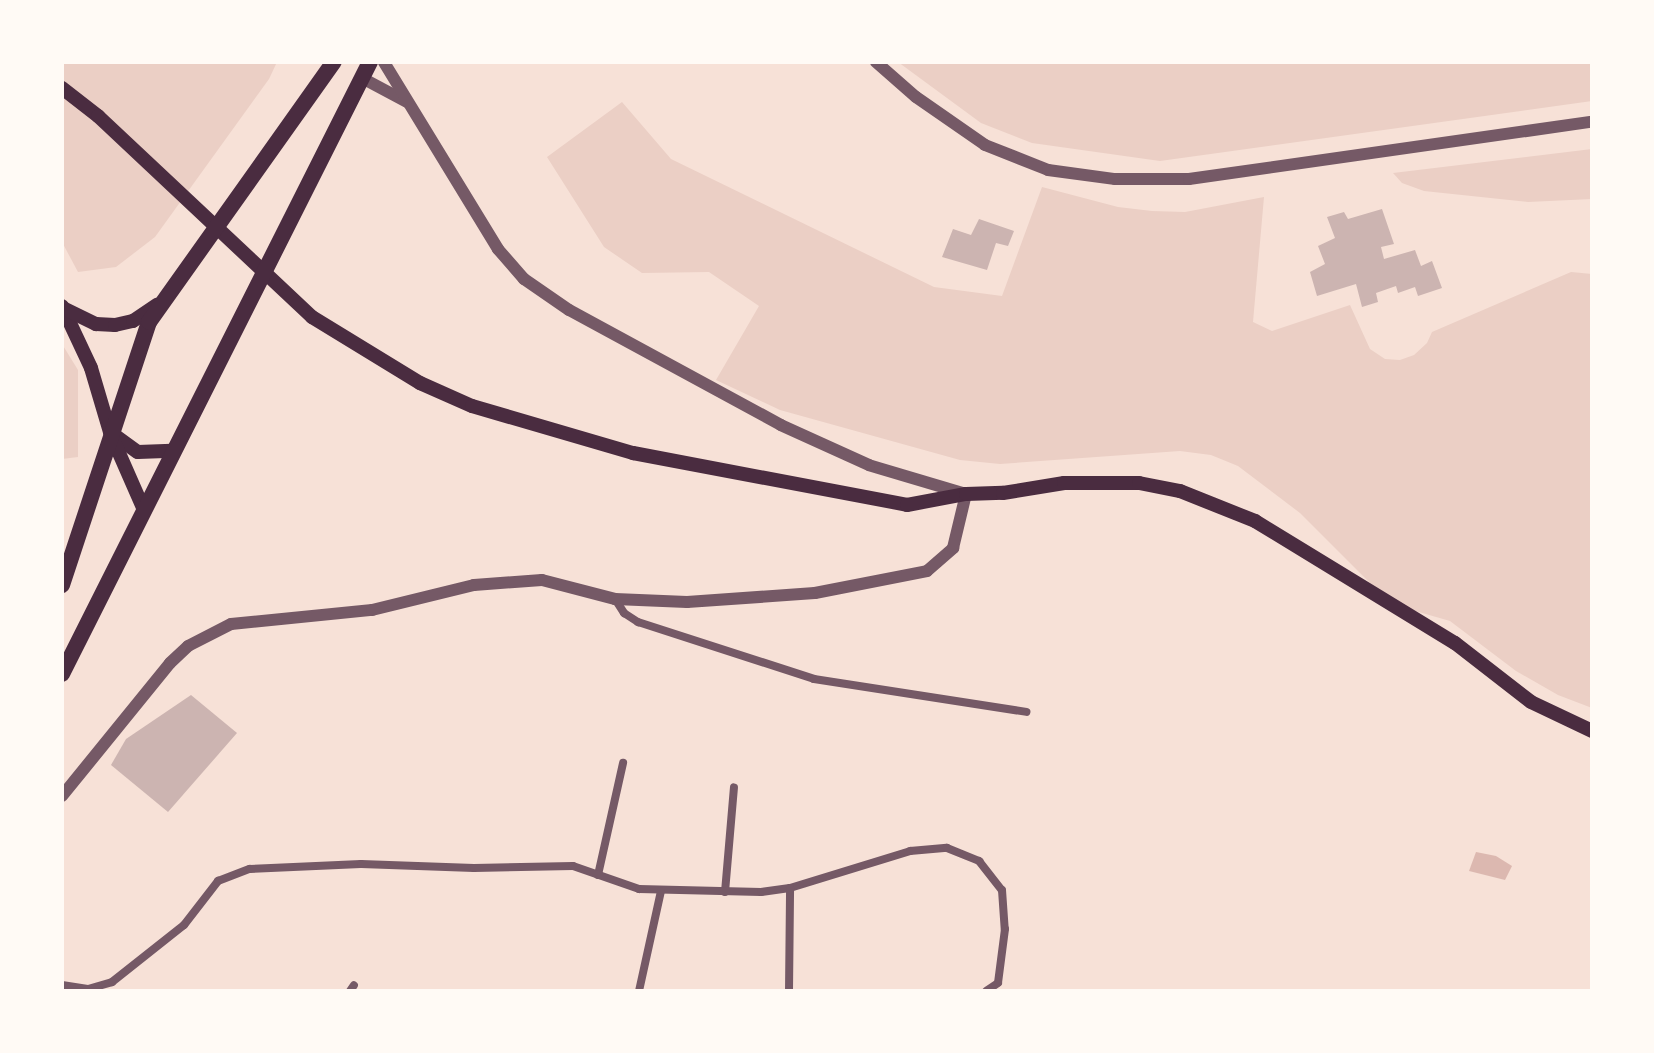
<!DOCTYPE html>
<style>
body{margin:0}
#map{position:relative;width:1654px;height:1053px;overflow:hidden;background:#f7e1d7;font-family:Montserrat,sans-serif}
div>[style]{position:absolute}
[style*='--x']{left:calc(var(--x)*1px);top:calc(var(--y)*1px);width:calc(var(--w)*1px);rotate:calc(var(--a)*1deg)}
.green>*{inset:0;background:#ebcfc5}
.water>*{inset:0;background:#dcb8b0}
.building>*{inset:0;background:#ccb4b1}
.minor>*{height:8px;margin:-4px;padding:0 4px;transform-origin:4px;border-radius:4px;background:#755966}
.tertiary>*{height:12px;margin:-6px;padding:0 6px;transform-origin:6px;border-radius:6px;background:#755966}
.secondary>*{height:14px;margin:-7px;padding:0 7px;transform-origin:7px;border-radius:7px;background:#4a2c40}
.primary>*{height:16px;margin:-8px;padding:0 8px;transform-origin:8px;border-radius:8px;background:#4a2c40}
span{translate:-50% -50%;white-space:nowrap;text-align:center;line-height:1.15;-webkit-text-stroke:6px #fffaf5;paint-order:stroke}
.frame{position:absolute;inset:0;border:64px solid #fffaf5;pointer-events:none}
</style>
<div id="map">
<div class="green">
<div style="clip-path:polygon(62px 62px,277px 62px,269px 79px,155px 237px,116px 267px,78px 272px,62px 242px)"></div>
<div style="clip-path:polygon(898px 62px,1592px 62px,1592px 101px,1160px 161px,1032px 143px,981px 123px)"></div>
<div style="clip-path:polygon(622px 102px,671px 159px,934px 287px,1002px 296px,1042px 187px,1118px 207px,1152px 211px,1185px 212px,1264px 197px,1253px 322px,1272px 331px,1350px 305px,1370px 349px,1385px 359px,1400px 360px,1414px 355px,1427px 343px,1432px 332px,1571px 272px,1592px 274px,1592px 708px,1558px 695px,1516px 671px,1450px 621px,1391px 604px,1300px 513px,1238px 466px,1211px 455px,1180px 451px,1000px 464px,960px 460px,780px 410px,716px 380px,759px 306px,709px 272px,642px 273px,604px 247px,547px 157px)"></div>
<div style="clip-path:polygon(1592px 149px,1592px 199px,1528px 202px,1424px 191px,1402px 183px,1393px 173px)"></div>
<div style="clip-path:polygon(62px 344px,78px 370px,78px 457px,62px 459px)"></div>
</div>
<div class="water">
<div style="clip-path:polygon(1476px 852px,1496px 856px,1512px 866px,1505px 880px,1469px 871px)"></div>
</div>
<div class="building">
<div style="clip-path:polygon(1382px 209px,1394px 244px,1381px 247px,1384px 259px,1415px 250px,1421px 266px,1432px 261px,1442px 288px,1418px 296px,1415px 287px,1398px 293px,1396px 286px,1376px 293px,1378px 302px,1362px 307px,1356px 284px,1317px 296px,1310px 272px,1325px 264px,1318px 246px,1335px 238px,1327px 217px,1344px 212px,1348px 219px)"></div>
<div style="clip-path:polygon(979px 219px,1014px 231px,1008px 246px,996px 243px,987px 270px,942px 257px,953px 229px,971px 235px)"></div>
<div style="clip-path:polygon(191px 695px,237px 733px,168px 812px,111px 765px,126px 739px)"></div>
</div>
<div class="minor">
<div style="--x:615;--y:599;--w:17;--a:57"></div>
<div style="--x:624;--y:613;--w:17;--a:33"></div>
<div style="--x:638;--y:622;--w:185;--a:17.9"></div>
<div style="--x:814;--y:679;--w:215;--a:8.8"></div>
<div style="--x:598;--y:875;--w:115;--a:-77.4"></div>
<div style="--x:725;--y:892;--w:105;--a:-85.1"></div>
<div style="--x:62;--y:985;--w:26;--a:9"></div>
<div style="--x:88;--y:989;--w:25;--a:-16"></div>
<div style="--x:112;--y:982;--w:92;--a:-38.4"></div>
<div style="--x:184;--y:925;--w:56;--a:-52.3"></div>
<div style="--x:218;--y:881;--w:34;--a:-21"></div>
<div style="--x:250;--y:869;--w:111;--a:-2.6"></div>
<div style="--x:361;--y:864;--w:113;--a:2"></div>
<div style="--x:474;--y:868;--w:99;--a:-1.2"></div>
<div style="--x:573;--y:866;--w:70;--a:19.2"></div>
<div style="--x:639;--y:889;--w:122;--a:1.4"></div>
<div style="--x:761;--y:892;--w:29;--a:-8"></div>
<div style="--x:790;--y:888;--w:126;--a:-17.1"></div>
<div style="--x:910;--y:851;--w:37;--a:-5"></div>
<div style="--x:947;--y:848;--w:35;--a:22"></div>
<div style="--x:979;--y:861;--w:37;--a:52"></div>
<div style="--x:1002;--y:890;--w:39;--a:86"></div>
<div style="--x:1005;--y:929;--w:54;--a:97.4"></div>
<div style="--x:998;--y:983;--w:14;--a:146"></div>
<div style="--x:350;--y:991;--w:7;--a:-56"></div>
<div style="--x:639;--y:991;--w:102;--a:-77.6"></div>
<div style="--x:789;--y:991;--w:103;--a:-89.4"></div>
</div>
<div class="tertiary">
<div style="--x:876;--y:62;--w:53;--a:41.2"></div>
<div style="--x:916;--y:97;--w:84;--a:34.8"></div>
<div style="--x:985;--y:145;--w:68;--a:21.6"></div>
<div style="--x:1048;--y:170;--w:68;--a:7.7"></div>
<div style="--x:1115;--y:179;--w:74;--a:0"></div>
<div style="--x:1189;--y:179;--w:407;--a:-8.1"></div>
<div style="--x:362;--y:78;--w:51;--a:28.1"></div>
<div style="--x:62;--y:796;--w:171;--a:-50.9"></div>
<div style="--x:170;--y:663;--w:25;--a:-43"></div>
<div style="--x:188;--y:646;--w:48;--a:-27.1"></div>
<div style="--x:231;--y:624;--w:142;--a:-5.7"></div>
<div style="--x:372;--y:610;--w:105;--a:-13.8"></div>
<div style="--x:474;--y:585;--w:68;--a:-4.2"></div>
<div style="--x:542;--y:580;--w:75;--a:14.6"></div>
<div style="--x:615;--y:599;--w:72;--a:2.4"></div>
<div style="--x:687;--y:602;--w:128;--a:-4"></div>
<div style="--x:815;--y:593;--w:114;--a:-11.1"></div>
<div style="--x:927;--y:571;--w:35;--a:-41"></div>
<div style="--x:953;--y:548;--w:56;--a:-76.5"></div>
<div style="--x:966;--y:494;--w:101;--a:-163.4"></div>
<div style="--x:869;--y:465;--w:97;--a:-155.6"></div>
<div style="--x:781;--y:425;--w:241;--a:-151.5"></div>
<div style="--x:569;--y:310;--w:55;--a:-145.4"></div>
<div style="--x:524;--y:279;--w:40;--a:-131"></div>
<div style="--x:498;--y:249;--w:219;--a:-121.4"></div>
</div>
<div class="secondary">
<div style="--x:62;--y:88;--w:46;--a:37.9"></div>
<div style="--x:98;--y:116;--w:294;--a:43.2"></div>
<div style="--x:312;--y:317;--w:127;--a:31.4"></div>
<div style="--x:420;--y:383;--w:57;--a:23.9"></div>
<div style="--x:472;--y:406;--w:168;--a:16.3"></div>
<div style="--x:633;--y:453;--w:279;--a:10.7"></div>
<div style="--x:907;--y:505;--w:60;--a:-10.6"></div>
<div style="--x:966;--y:494;--w:37;--a:-2"></div>
<div style="--x:1003;--y:493;--w:62;--a:-9.3"></div>
<div style="--x:1064;--y:483;--w:75;--a:0"></div>
<div style="--x:1139;--y:483;--w:42;--a:11"></div>
<div style="--x:1180;--y:491;--w:81;--a:21.8"></div>
<div style="--x:1255;--y:521;--w:234;--a:31.4"></div>
<div style="--x:1455;--y:643;--w:96;--a:37.8"></div>
<div style="--x:1531;--y:702;--w:68;--a:25.4"></div>
<div style="--x:62;--y:306;--w:68;--a:64.9"></div>
<div style="--x:91;--y:368;--w:67;--a:73.5"></div>
<div style="--x:110;--y:432;--w:34;--a:36"></div>
<div style="--x:138;--y:452;--w:34;--a:-2"></div>
<div style="--x:63;--y:308;--w:37;--a:26"></div>
<div style="--x:96;--y:324;--w:19;--a:3"></div>
<div style="--x:115;--y:325;--w:18;--a:-13"></div>
<div style="--x:133;--y:321;--w:29;--a:-34"></div>
<div style="--x:112;--y:437;--w:80;--a:66.3"></div>
</div>
<div class="primary">
<div style="--x:62;--y:585;--w:277;--a:-71.7"></div>
<div style="--x:149;--y:322;--w:319;--a:-54.6"></div>
<div style="--x:62;--y:674;--w:685;--a:-63.29"></div>
</div>
<div class="frame"></div>
</div>
